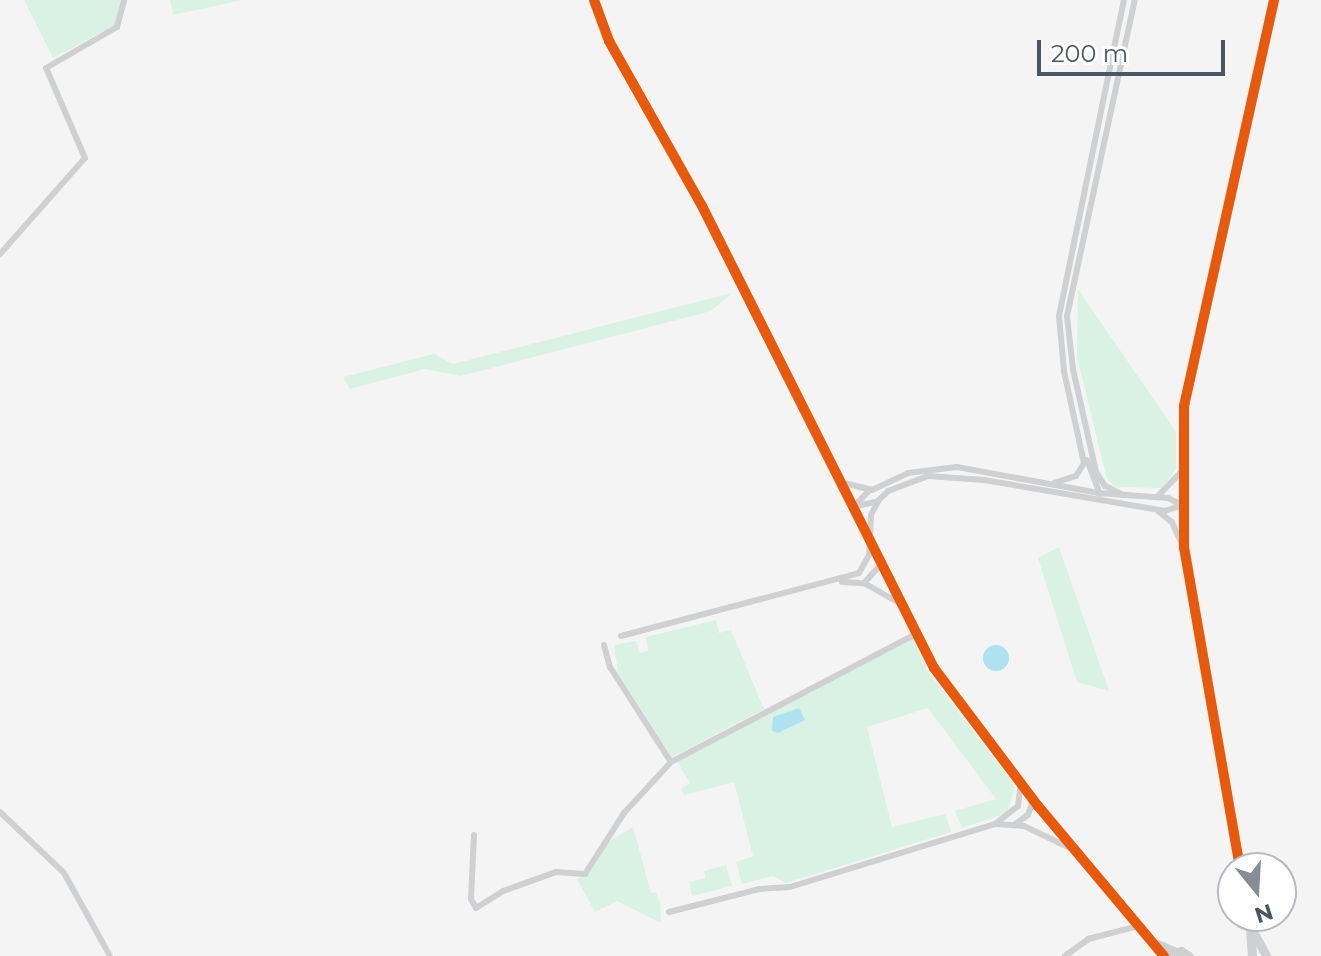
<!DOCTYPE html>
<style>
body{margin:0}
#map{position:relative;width:1321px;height:956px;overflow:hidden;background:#f4f4f4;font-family:Montserrat,sans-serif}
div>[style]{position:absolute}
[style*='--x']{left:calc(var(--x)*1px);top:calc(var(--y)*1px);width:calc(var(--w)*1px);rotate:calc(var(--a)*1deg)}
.green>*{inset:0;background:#d9f2e3}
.water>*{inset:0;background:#aee2f0}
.round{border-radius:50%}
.street>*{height:6px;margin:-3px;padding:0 3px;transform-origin:3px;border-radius:3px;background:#ced0d2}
.secondary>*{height:9px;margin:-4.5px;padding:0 4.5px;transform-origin:4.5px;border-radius:4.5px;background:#ced0d4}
.cycleway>*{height:10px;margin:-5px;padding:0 5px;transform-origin:5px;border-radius:5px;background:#e8590c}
span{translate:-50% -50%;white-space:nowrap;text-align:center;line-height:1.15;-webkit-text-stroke:6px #fff;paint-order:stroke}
.north{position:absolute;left:1217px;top:852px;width:80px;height:80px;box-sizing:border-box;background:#fff;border:2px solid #b7bbc0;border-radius:50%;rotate:162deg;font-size:22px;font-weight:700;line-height:32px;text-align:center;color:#4a5661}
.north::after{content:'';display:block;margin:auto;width:28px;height:36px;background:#868d94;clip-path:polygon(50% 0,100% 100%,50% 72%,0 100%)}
.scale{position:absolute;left:1037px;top:40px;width:188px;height:36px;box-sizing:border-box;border:4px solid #4a5661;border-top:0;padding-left:10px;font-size:24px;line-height:28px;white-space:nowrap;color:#4a5661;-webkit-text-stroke:6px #fff;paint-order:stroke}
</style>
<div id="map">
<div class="green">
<div style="clip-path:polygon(24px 0,122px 0,115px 25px,53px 58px)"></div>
<div style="clip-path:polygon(170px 0,243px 0,173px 15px)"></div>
<div style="clip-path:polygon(1078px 289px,1176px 432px,1176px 469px,1162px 488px,1116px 487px,1107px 479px,1077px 357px)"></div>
<div style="clip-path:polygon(732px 293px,711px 311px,461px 376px,425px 369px,350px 389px,343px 377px,434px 354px,453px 364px)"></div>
<div style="clip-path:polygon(1059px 547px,1109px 691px,1077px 682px,1038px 558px)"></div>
<div style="clip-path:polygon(716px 620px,719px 633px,731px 630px,764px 709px,672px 757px,618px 673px,614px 645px,636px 641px,640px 653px,648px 651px,646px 637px)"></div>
<div style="clip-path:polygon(912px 639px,929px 673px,1015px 786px,1007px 813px,962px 828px,955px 811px,996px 799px,928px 708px,867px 727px,892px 827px,945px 814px,951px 832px,786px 883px,773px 876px,742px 884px,736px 862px,753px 856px,734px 782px,684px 795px,681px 789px,690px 783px,676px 760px)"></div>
<div style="clip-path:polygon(633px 827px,651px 893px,656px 892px,660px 904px,661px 923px,617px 901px,595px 912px,577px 879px,591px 871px,607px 843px)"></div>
<div style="clip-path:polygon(726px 865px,732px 886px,692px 896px,689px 882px,705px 878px,704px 871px)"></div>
</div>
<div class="water">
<div class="round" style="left:983px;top:645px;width:26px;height:26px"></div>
<div style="clip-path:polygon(799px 708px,805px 720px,778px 733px,772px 731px,773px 717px)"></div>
</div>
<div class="street">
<div style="--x:0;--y:254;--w:128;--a:-48.5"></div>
<div style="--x:85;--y:158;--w:98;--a:-113.4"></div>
<div style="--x:46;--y:68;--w:82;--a:-30"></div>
<div style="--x:117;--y:27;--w:28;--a:-75"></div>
<div style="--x:1087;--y:460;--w:36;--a:69"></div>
<div style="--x:840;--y:482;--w:33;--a:14"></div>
<div style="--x:872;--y:490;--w:40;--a:-25"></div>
<div style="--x:908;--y:473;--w:49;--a:-7"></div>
<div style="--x:957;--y:467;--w:143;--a:10.4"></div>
<div style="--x:1098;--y:493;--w:70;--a:4.1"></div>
<div style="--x:1168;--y:498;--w:16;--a:27"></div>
<div style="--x:1054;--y:483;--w:23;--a:-18"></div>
<div style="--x:1076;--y:476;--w:15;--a:-58"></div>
<div style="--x:1084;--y:463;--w:94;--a:-102.3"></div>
<div style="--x:1064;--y:371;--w:55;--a:-95.2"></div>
<div style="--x:1059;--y:316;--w:323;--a:-78.4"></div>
<div style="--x:868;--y:492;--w:21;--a:135"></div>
<div style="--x:853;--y:507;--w:26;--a:-13"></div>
<div style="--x:1123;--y:495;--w:20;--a:-153"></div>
<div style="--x:1105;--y:486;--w:17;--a:-123"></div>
<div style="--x:1096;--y:472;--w:106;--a:-102.6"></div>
<div style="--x:1073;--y:369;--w:53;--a:-96.5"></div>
<div style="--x:1067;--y:316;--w:323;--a:-77.9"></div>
<div style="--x:1157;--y:497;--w:36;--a:-46"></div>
<div style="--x:1159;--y:512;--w:16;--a:38"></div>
<div style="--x:1172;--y:522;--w:24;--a:66"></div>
<div style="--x:842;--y:582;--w:22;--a:3"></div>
<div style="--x:864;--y:583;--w:43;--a:29.6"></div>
<div style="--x:864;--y:583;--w:25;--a:-48"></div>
<div style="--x:621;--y:636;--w:246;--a:-14.8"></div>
<div style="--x:859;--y:573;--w:21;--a:-61"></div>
<div style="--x:869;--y:555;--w:40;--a:-87.1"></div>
<div style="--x:871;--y:515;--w:16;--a:-63"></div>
<div style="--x:878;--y:501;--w:14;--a:-45"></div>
<div style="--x:888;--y:491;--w:43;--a:-20.6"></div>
<div style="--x:928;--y:476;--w:56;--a:4.1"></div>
<div style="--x:984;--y:480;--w:184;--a:9.7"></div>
<div style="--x:1165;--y:511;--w:18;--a:-19"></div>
<div style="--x:604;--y:645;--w:23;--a:75"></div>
<div style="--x:610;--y:667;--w:113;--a:57.3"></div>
<div style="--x:0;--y:812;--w:88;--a:43.6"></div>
<div style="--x:64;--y:873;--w:95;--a:61"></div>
<div style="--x:995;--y:824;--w:29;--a:4"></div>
<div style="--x:1024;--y:826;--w:51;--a:25.6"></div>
<div style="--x:1014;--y:825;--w:17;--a:-36"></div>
<div style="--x:1028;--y:815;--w:15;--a:-70"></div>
<div style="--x:474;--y:835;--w:64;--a:92.7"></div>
<div style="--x:471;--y:899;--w:10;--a:61"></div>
<div style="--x:476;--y:908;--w:32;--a:-32"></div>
<div style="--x:503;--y:891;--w:56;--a:-19.7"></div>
<div style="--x:556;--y:872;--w:29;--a:4"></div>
<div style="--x:585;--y:874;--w:72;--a:-57.4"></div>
<div style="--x:624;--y:813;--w:69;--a:-47.3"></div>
<div style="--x:671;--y:762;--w:276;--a:-27.6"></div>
<div style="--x:669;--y:912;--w:94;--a:-14.2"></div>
<div style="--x:760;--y:889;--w:30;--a:-4"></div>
<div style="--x:790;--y:887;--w:214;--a:-17.1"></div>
<div style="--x:995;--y:824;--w:29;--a:-38"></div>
<div style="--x:1018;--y:806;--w:23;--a:-83"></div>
<div style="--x:1065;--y:956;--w:29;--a:-36"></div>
<div style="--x:1088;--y:939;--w:53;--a:-14.3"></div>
</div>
<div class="secondary">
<div style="--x:594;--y:0;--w:44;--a:69.9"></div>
<div style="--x:609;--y:41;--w:189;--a:60.6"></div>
<div style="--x:702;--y:206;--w:517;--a:63.34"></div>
<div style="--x:934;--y:668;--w:173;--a:53"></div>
<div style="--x:1038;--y:806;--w:196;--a:50"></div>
<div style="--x:1240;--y:868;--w:325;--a:-99.9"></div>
<div style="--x:1184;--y:548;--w:142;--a:-90"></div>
<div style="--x:1184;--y:406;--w:416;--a:-77.5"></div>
<div style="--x:1249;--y:916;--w:40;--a:85.7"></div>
<div style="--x:1254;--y:933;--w:26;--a:62"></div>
<div style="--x:1157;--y:944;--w:21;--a:23"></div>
<div style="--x:1172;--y:955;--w:10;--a:-24"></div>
<div style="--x:1181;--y:951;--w:9;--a:32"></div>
</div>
<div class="cycleway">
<div style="--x:594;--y:0;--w:44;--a:69.9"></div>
<div style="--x:609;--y:41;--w:189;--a:60.6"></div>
<div style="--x:702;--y:206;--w:517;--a:63.34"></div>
<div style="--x:934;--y:668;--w:173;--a:53"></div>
<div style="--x:1038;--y:806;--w:196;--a:50"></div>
<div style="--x:1240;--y:868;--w:325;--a:-99.9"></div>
<div style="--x:1184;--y:548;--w:142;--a:-90"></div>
<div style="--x:1184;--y:406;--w:416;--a:-77.5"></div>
</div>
<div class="north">N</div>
<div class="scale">200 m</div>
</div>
